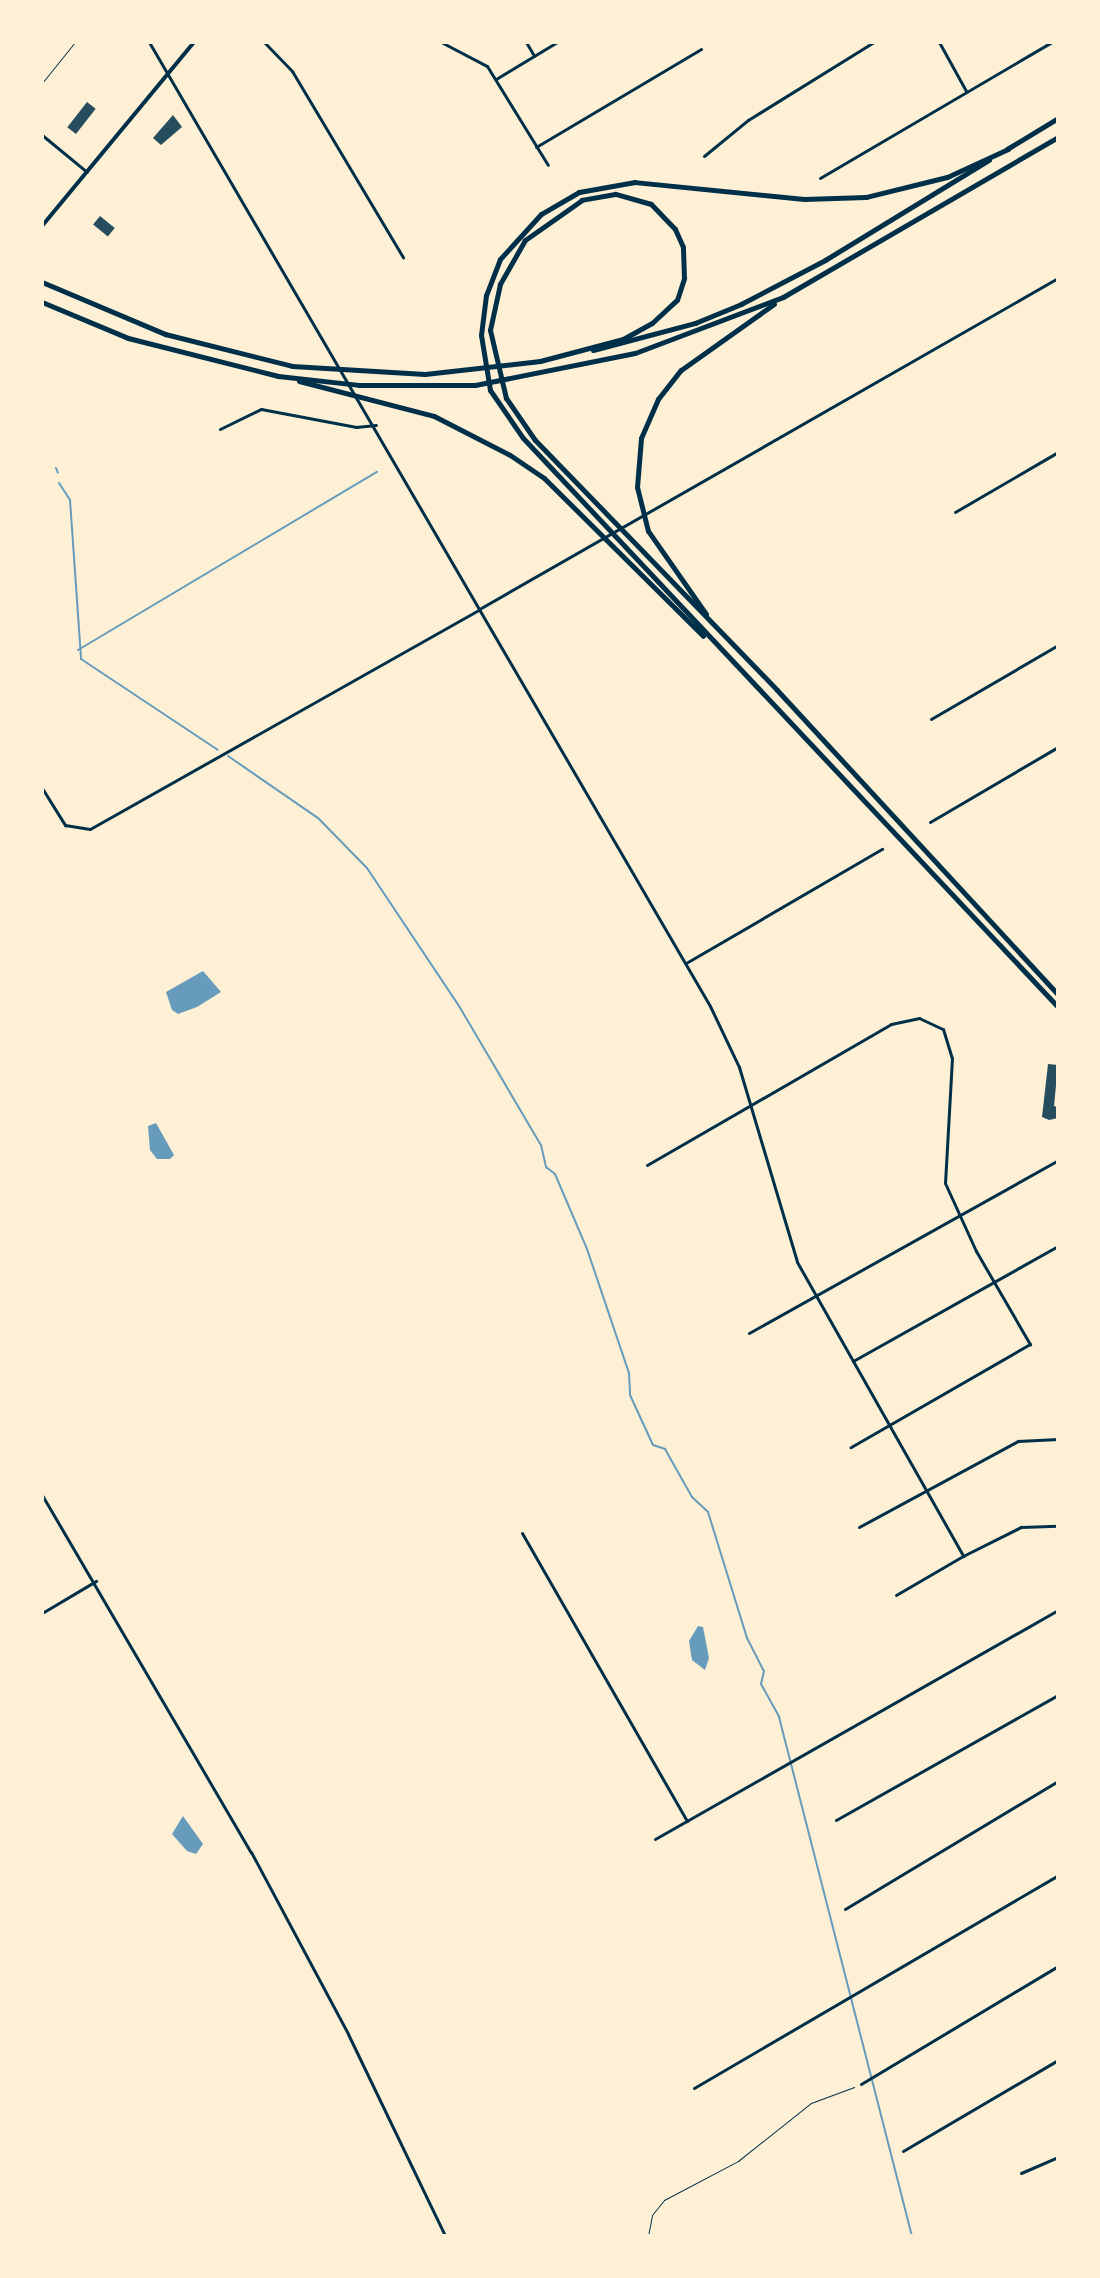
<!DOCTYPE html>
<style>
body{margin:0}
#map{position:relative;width:1100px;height:2278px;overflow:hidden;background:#fdf0d5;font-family:"Libre Baskerville",serif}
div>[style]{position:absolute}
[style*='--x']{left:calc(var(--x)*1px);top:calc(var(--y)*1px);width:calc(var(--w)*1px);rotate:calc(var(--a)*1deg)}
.water>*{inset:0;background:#669bbc}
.stream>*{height:2px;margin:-1px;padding:0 1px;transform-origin:1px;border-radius:1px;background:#669bbc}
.building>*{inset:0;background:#264d5e;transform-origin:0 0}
.path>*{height:1px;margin:-0.5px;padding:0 0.5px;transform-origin:0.5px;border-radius:0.5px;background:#003049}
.service>*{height:1px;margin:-0.5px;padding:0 0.5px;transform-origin:0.5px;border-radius:0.5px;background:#003049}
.minor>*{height:3px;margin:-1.5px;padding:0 1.5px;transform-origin:1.5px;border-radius:1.5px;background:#003049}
.tertiary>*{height:3px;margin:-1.5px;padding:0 1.5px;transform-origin:1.5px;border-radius:1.5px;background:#003049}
.secondary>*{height:4px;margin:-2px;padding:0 2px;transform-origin:2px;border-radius:2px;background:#003049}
.motorway>*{height:5px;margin:-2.5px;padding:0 2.5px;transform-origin:2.5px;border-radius:2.5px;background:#003049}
span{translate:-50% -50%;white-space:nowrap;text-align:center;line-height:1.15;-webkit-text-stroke:8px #fdf0d5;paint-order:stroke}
.frame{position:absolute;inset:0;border:44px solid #fdf0d5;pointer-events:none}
</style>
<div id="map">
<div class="water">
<div style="clip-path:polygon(203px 971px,221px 992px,197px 1007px,178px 1014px,172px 1010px,166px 992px)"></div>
<div style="clip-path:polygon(156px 1123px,174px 1155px,170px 1159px,157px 1159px,150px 1150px,148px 1126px)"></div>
<div style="clip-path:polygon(698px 1626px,703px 1627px,709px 1658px,705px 1670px,692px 1660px,689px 1641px)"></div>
<div style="clip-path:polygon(183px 1816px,203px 1844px,196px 1854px,187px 1851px,172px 1834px)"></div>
</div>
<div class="stream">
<div style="--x:56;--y:468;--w:5;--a:68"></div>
<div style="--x:59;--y:483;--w:20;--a:57"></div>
<div style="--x:70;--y:500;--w:159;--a:86"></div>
<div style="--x:81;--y:659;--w:164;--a:33.6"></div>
<div style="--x:78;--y:650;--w:348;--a:-30.8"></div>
<div style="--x:228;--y:756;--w:109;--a:34.6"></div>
<div style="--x:318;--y:818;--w:70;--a:45.6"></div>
<div style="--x:367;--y:868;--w:166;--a:56.3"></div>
<div style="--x:459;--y:1006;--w:161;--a:59.5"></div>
<div style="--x:541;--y:1145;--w:23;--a:77"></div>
<div style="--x:546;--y:1167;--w:11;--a:38"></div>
<div style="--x:555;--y:1174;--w:82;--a:66.9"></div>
<div style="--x:587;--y:1249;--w:131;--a:71.3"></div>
<div style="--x:629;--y:1373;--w:22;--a:87"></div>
<div style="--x:630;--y:1395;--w:55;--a:65.3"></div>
<div style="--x:653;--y:1445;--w:13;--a:18"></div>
<div style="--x:665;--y:1449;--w:55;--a:60.6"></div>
<div style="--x:692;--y:1497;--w:22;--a:43"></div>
<div style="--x:708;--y:1512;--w:132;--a:72.8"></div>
<div style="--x:747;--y:1638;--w:37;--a:63"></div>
<div style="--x:764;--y:1671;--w:13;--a:103"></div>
<div style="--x:761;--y:1684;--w:38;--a:61"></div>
<div style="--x:779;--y:1717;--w:536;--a:75.63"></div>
</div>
<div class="building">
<div style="left:87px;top:102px;width:11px;height:32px;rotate:38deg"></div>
<div style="clip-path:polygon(173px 115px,182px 127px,161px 145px,153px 138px)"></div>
<div style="left:100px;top:216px;width:19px;height:11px;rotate:39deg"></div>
<div style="clip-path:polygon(1048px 1064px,1058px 1065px,1054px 1106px,1058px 1107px,1058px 1118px,1049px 1120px,1042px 1117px)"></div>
</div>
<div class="path">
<div style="--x:648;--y:2236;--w:21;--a:-79"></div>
<div style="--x:652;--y:2215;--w:19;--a:-51"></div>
<div style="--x:664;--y:2200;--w:84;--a:-27.8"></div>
<div style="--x:738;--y:2161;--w:93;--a:-38.5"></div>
<div style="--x:811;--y:2103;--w:46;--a:-20.4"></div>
</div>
<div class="service">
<div style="--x:42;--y:83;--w:53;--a:-51.2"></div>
</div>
<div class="minor">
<div style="--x:264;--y:42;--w:40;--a:46"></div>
<div style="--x:292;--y:71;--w:217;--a:59.2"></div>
<div style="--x:441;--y:42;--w:52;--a:27.6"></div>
<div style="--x:487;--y:66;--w:116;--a:58.4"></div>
<div style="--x:526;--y:42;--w:16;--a:60"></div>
<div style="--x:939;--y:42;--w:56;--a:61.1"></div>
<div style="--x:496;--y:79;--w:71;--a:-31.2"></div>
<div style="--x:536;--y:147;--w:192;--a:-30.7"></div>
<div style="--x:704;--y:156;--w:57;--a:-39.3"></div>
<div style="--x:748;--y:120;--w:148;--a:-31.8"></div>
<div style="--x:820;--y:178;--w:269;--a:-30.4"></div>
<div style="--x:220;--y:429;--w:46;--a:-26"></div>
<div style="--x:261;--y:409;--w:97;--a:10.7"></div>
<div style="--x:356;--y:427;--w:20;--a:-6"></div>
<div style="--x:955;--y:512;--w:119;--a:-30.2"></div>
<div style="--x:931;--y:719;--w:147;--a:-30.2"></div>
<div style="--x:42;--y:788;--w:44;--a:58.1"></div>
<div style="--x:65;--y:825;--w:25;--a:9"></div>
<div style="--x:90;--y:829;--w:446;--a:-29.4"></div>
<div style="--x:930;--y:822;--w:148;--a:-30.4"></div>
<div style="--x:686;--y:963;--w:227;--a:-30.2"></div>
<div style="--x:647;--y:1165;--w:282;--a:-30"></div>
<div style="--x:891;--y:1024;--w:29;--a:-12"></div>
<div style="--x:919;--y:1018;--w:26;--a:25"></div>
<div style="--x:943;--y:1029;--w:30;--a:73"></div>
<div style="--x:952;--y:1058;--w:125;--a:93.2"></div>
<div style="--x:945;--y:1183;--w:75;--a:65.5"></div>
<div style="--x:976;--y:1251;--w:108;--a:59.9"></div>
<div style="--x:1030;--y:1344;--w:207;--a:150.1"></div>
<div style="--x:749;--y:1333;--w:354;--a:-29.2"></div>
<div style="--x:853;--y:1361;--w:235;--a:-29.3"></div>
<div style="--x:859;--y:1527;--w:181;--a:-28.4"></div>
<div style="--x:1018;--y:1441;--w:40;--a:-2.9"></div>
<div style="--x:522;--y:1533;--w:332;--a:60.2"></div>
<div style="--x:896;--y:1595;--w:78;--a:-30.2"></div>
<div style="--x:836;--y:1820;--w:255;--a:-29.4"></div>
<div style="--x:655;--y:1839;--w:464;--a:-29.6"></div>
<div style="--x:845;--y:1909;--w:249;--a:-31"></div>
<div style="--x:861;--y:2084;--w:230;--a:-30.9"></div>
<div style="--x:694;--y:2088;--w:422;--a:-30.3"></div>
<div style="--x:903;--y:2151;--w:180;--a:-30.4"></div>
<div style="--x:1021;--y:2173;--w:40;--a:-23.4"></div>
</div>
<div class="tertiary">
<div style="--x:149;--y:42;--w:1115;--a:59.8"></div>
<div style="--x:710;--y:1006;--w:68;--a:64.6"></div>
<div style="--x:739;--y:1067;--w:203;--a:73.4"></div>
<div style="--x:797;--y:1262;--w:338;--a:60.5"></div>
<div style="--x:963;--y:1556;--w:65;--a:-26.6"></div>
<div style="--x:1021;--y:1527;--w:37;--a:-2"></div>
<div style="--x:42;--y:135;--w:58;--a:39.4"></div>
<div style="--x:481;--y:608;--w:665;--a:-29.77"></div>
<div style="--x:42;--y:1495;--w:414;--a:59.7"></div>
<div style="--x:251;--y:1852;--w:206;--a:61.9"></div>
<div style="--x:348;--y:2034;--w:224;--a:64.3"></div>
<div style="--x:42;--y:1613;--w:63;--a:-30.7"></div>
</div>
<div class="secondary">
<div style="--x:42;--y:226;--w:239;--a:-50.4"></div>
</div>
<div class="motorway">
<div style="--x:1007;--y:149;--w:60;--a:-31.3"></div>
<div style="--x:1008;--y:149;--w:67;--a:155.3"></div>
<div style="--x:947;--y:177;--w:83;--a:166.1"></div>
<div style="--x:866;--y:197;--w:62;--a:178.2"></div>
<div style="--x:804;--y:199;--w:170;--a:-174.3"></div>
<div style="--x:635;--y:182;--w:57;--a:169.9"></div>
<div style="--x:579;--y:192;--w:44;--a:149.9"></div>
<div style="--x:541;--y:214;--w:61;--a:132.3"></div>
<div style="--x:500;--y:259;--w:39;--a:111"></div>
<div style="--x:486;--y:295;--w:40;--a:97.1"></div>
<div style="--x:481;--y:335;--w:56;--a:80.7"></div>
<div style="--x:490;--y:390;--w:58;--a:55.5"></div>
<div style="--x:523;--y:438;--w:781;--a:46.76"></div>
<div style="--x:42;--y:282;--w:134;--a:22.9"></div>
<div style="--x:165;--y:334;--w:131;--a:14.1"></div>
<div style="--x:292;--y:366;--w:133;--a:3.4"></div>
<div style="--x:425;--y:374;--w:116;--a:-6.4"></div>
<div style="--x:42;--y:302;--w:93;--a:22.7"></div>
<div style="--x:128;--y:338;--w:155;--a:14.2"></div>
<div style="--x:593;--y:350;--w:106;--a:-14.8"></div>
<div style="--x:695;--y:323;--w:50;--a:-22.4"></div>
<div style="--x:741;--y:304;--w:95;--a:-27.6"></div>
<div style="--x:825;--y:260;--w:192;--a:-31.4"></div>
<div style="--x:540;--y:361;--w:86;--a:-14.8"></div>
<div style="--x:623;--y:339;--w:33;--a:-29"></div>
<div style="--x:652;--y:323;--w:34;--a:-43"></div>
<div style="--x:677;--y:300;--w:23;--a:-72"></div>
<div style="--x:684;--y:278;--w:31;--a:-92"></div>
<div style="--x:683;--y:247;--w:20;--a:-114"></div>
<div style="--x:675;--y:229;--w:35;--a:-134"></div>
<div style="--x:651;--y:204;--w:37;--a:-164"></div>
<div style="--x:615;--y:194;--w:34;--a:170"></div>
<div style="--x:582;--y:200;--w:70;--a:144.9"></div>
<div style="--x:525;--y:240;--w:51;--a:119.6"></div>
<div style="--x:500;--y:284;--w:47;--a:102.3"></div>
<div style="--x:490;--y:330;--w:70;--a:76.8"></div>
<div style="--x:506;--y:398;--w:51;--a:55.4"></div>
<div style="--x:535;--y:440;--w:348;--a:45.9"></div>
<div style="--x:777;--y:690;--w:414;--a:47.3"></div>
<div style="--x:278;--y:376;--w:81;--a:6.3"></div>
<div style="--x:359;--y:385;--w:116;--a:0"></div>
<div style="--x:475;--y:385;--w:163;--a:-11.3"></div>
<div style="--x:635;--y:353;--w:158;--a:-20.7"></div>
<div style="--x:783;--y:297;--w:318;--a:-30.2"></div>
<div style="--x:299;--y:381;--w:139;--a:14.5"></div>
<div style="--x:434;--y:416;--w:85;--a:27.2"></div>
<div style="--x:510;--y:455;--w:41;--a:34.1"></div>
<div style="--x:544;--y:478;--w:224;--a:44.8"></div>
<div style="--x:706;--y:614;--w:101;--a:-124.9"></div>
<div style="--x:648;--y:531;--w:45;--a:-104"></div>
<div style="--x:637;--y:487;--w:49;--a:-85.3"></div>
<div style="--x:641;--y:438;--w:43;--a:-66.4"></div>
<div style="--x:658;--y:399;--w:37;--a:-52"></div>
<div style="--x:681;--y:370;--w:114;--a:-35.4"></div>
</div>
<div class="frame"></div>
</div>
